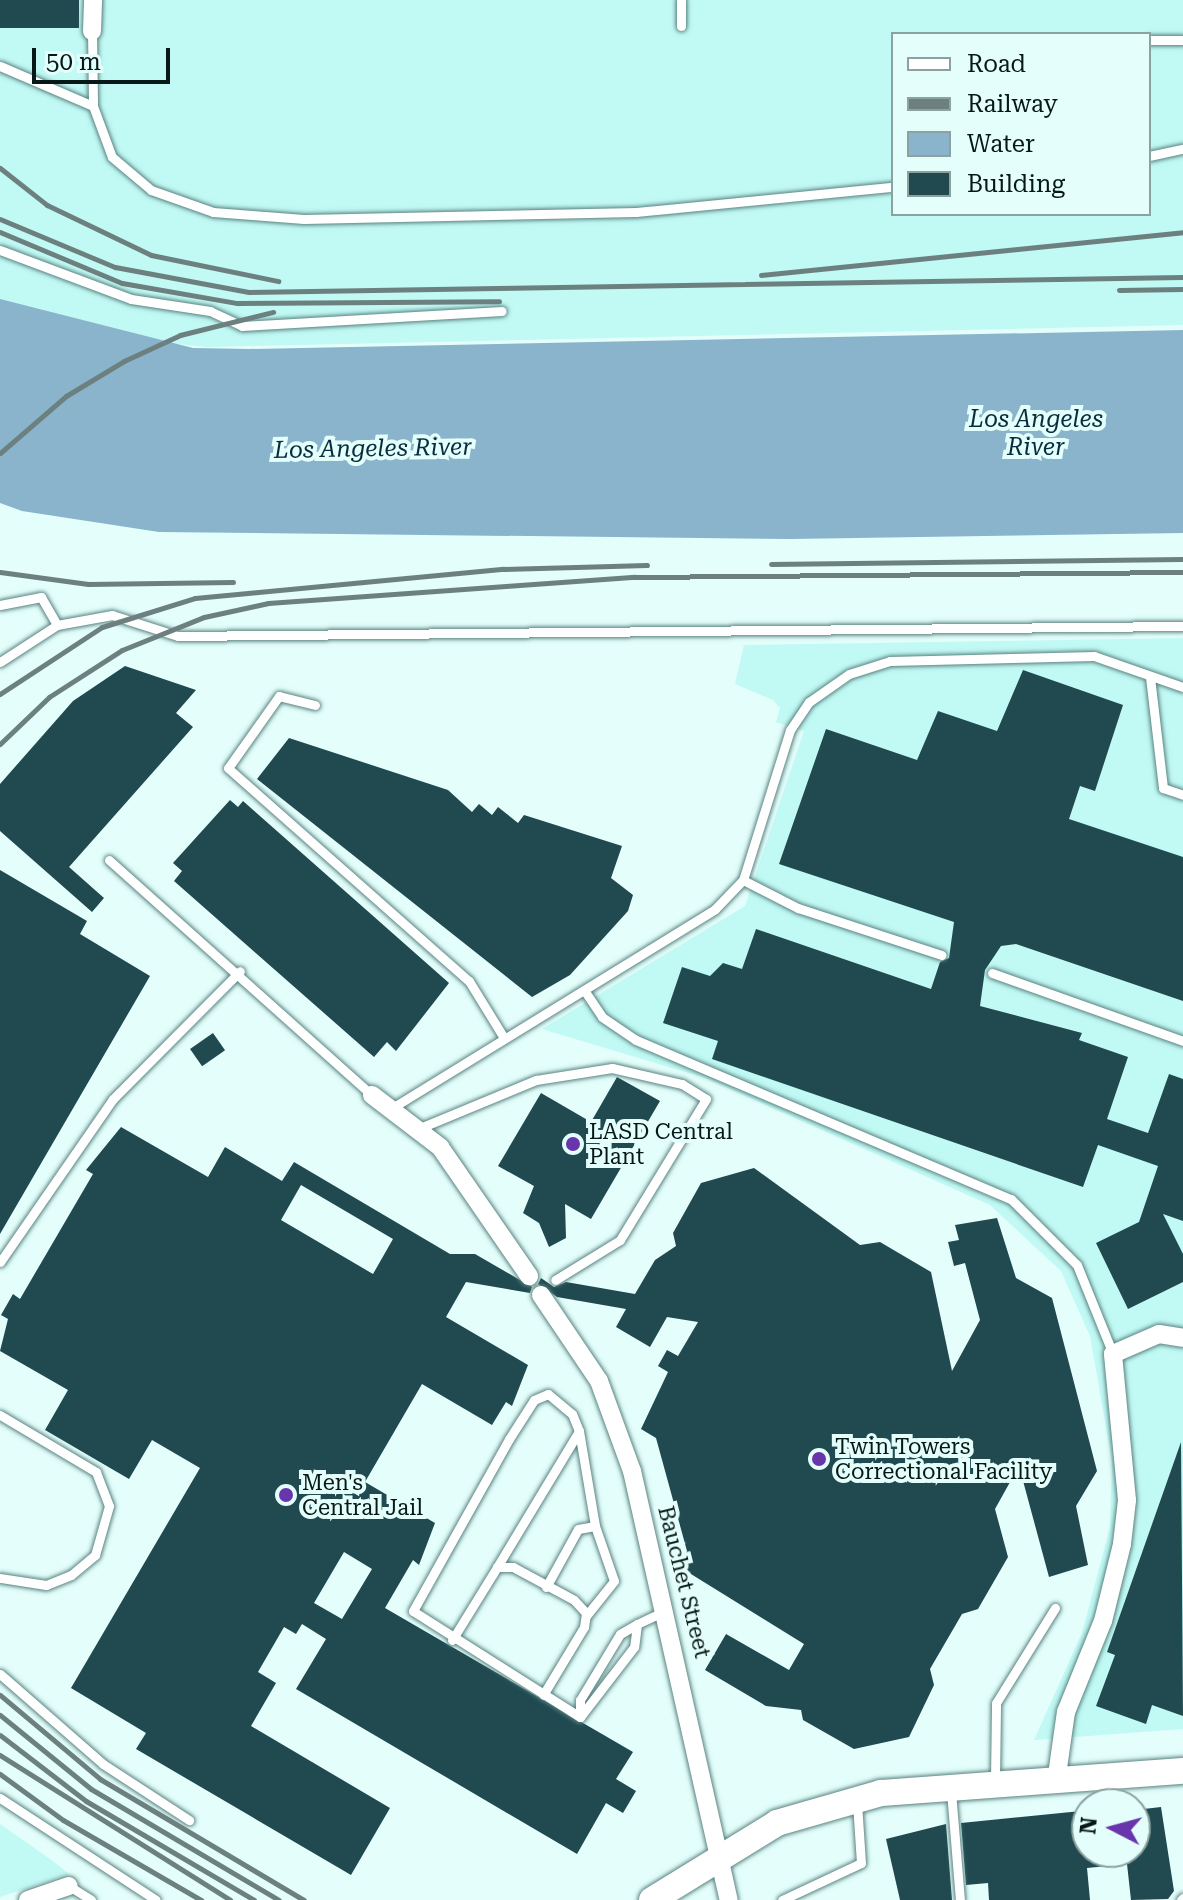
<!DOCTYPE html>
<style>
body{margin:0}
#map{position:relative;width:1183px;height:1900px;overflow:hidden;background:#e3fefb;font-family:"Roboto Serif",serif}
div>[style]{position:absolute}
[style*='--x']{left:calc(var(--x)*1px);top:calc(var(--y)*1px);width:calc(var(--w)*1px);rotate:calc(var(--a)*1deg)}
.built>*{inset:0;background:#c1f9f4}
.water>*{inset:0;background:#89b4cc}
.building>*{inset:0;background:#204950;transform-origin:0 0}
.roads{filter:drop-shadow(0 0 2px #598380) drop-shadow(0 0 2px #598380)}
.lane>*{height:9px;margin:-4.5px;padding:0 4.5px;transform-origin:4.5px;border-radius:4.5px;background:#fff}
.street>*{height:18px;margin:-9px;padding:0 9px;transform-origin:9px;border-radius:9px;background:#fff}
.secondary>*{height:26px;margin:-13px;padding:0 13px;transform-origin:13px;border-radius:13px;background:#fff}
.rail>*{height:5px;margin:-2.5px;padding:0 2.5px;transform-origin:2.5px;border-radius:2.5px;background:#6c817f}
.dots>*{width:22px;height:22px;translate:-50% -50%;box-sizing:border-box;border:4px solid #e3fefb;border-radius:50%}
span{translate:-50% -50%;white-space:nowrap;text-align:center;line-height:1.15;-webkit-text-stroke:8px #e3fefb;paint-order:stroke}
.poi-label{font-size:22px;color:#071817}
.left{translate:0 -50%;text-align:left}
.street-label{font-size:22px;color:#071817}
.water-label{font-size:24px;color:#072d3f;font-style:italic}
.legend{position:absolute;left:891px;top:32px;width:260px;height:184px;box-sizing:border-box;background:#e3fefb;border:2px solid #8ba2a0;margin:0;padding:10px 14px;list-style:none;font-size:24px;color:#071817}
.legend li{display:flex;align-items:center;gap:16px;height:40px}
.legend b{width:40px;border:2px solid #8ba2a0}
.north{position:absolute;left:1071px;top:1788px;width:80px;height:80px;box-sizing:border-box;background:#e3fefb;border:2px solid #8ba2a0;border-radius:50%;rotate:276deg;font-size:22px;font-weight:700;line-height:32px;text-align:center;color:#071817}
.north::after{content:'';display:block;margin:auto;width:28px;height:36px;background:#6835ac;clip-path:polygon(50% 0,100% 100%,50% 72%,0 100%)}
.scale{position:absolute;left:32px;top:48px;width:138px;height:36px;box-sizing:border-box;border:4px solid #071817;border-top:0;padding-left:10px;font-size:24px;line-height:28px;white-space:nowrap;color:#071817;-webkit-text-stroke:6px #e3fefb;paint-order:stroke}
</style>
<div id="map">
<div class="built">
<div style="clip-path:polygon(evenodd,0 0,1183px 0,1183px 325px,206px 347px,130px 339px,0 300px,0 0,893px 34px,1149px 34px,1149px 214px,893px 214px,893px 34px)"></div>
<div style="clip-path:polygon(1183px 638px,1183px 1729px,1034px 1740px,1082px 1633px,1110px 1527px,1112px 1461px,1090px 1336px,1061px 1271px,990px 1205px,705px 1078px,542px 1029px,745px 906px,804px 731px,776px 722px,780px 708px,773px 700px,735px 684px,744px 645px)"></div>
<div style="clip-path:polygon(0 1824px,50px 1859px,69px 1874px,0 1897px)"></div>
</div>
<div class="water">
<div style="clip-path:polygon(0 299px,193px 348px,249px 349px,1183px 330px,1183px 533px,790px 539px,159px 532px,22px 511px,0 503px)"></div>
</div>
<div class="building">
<div style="left:0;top:0;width:79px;height:28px"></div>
<div style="clip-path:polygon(125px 666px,196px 690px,176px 713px,193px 727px,69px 867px,104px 898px,92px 912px,0 831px,0 784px,73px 701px)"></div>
<div style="clip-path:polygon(1023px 670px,1123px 705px,1095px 791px,1080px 786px,1069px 819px,1183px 857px,1183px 1001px,1016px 944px,1001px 946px,985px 970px,980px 1006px,1082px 1033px,1079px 1040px,1128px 1057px,1107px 1119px,1148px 1133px,1169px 1074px,1183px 1079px,1183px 1221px,1163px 1214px,1183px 1254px,1183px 1282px,1128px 1309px,1096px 1243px,1139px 1222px,1158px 1166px,1098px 1145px,1083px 1187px,712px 1059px,718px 1041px,663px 1023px,682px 967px,710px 976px,723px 963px,742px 969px,756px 929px,931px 989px,940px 962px,949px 958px,954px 922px,779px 864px,826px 729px,917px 760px,938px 711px,997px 731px)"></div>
<div style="clip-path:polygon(289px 738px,448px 790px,472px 812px,479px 804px,492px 815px,498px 807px,518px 823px,524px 815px,622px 846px,611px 878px,633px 895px,628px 911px,570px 975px,532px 997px,257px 779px)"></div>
<div style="clip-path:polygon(230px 800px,238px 807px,243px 801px,449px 983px,396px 1051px,387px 1042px,374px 1057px,174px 881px,182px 871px,173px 863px)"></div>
<div style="clip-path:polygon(0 870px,87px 921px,80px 934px,150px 976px,0 1234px)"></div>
<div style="left:213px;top:1033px;width:21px;height:28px;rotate:55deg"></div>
<div style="clip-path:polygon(617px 1077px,660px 1101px,591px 1219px,565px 1204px,566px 1238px,549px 1247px,539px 1223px,523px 1213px,534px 1186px,498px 1166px,541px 1093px,591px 1122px)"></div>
<div style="clip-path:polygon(evenodd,121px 1127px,208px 1177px,225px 1147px,282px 1181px,294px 1162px,450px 1254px,475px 1254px,532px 1287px,530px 1293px,466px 1282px,446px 1317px,528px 1365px,512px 1406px,506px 1402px,492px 1425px,422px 1384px,365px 1482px,435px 1523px,419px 1565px,413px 1560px,385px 1608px,633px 1752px,616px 1779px,636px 1791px,623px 1813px,606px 1803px,577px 1854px,296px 1689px,326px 1639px,302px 1624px,296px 1634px,284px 1627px,258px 1672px,276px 1683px,251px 1726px,390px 1808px,351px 1875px,136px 1749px,146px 1733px,71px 1688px,200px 1468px,152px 1440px,129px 1479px,45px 1430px,68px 1390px,0 1351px,8px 1319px,1px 1315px,13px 1294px,20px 1299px,93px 1174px,86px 1170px,121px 1127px,301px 1185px,393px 1239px,373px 1274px,281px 1220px,301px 1185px,121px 1127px,344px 1552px,372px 1569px,342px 1619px,314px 1603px,344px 1552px)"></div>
<div style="clip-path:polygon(754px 1168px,860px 1245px,880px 1242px,931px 1272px,952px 1371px,980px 1320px,965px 1263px,954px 1266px,948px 1242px,959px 1240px,955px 1225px,997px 1218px,1016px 1278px,1052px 1298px,1097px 1471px,1076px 1506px,1088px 1565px,1049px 1577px,1019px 1466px,995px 1509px,1008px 1557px,978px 1609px,962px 1614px,930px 1669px,934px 1685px,909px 1737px,854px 1749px,803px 1720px,801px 1710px,766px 1706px,705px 1670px,726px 1634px,789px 1670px,804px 1644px,678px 1566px,687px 1551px,656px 1438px,641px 1429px,668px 1372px,658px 1366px,667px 1350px,678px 1356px,698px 1322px,667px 1317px,650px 1347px,616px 1327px,626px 1309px,557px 1297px,538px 1284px,541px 1278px,554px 1287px,566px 1282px,635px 1294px,655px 1260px,676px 1246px,673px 1233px,701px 1183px)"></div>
<div style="clip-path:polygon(1181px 1442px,1183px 1716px,1152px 1705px,1146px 1724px,1096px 1706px,1115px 1655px,1107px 1652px)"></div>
<div style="clip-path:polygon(1161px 1807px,1174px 1891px,1168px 1899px,1131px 1900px,1127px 1864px,1087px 1868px,1090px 1900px,989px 1900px,988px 1883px,966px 1885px,961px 1823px,1081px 1811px,1085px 1852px,1135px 1852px,1135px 1810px)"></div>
<div style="clip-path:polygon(946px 1824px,952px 1900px,900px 1900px,886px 1839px)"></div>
</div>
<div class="roads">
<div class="lane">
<div style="--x:681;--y:0;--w:26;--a:90"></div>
<div style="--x:92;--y:31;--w:75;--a:89.2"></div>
<div style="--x:93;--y:106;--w:54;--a:69.6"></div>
<div style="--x:112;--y:157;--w:51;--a:40.2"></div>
<div style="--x:151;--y:190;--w:66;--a:19.5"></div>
<div style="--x:213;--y:212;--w:91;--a:4.4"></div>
<div style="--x:304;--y:219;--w:332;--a:-1.2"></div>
<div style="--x:636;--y:212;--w:258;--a:-5.6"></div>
<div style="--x:1149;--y:40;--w:34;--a:0"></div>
<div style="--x:0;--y:66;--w:101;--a:23.3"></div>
<div style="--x:1149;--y:156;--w:35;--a:-12"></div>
<div style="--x:0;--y:250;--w:140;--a:20.5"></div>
<div style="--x:131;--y:299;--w:80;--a:8.6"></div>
<div style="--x:210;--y:311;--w:35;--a:25"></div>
<div style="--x:242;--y:326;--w:260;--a:-3.3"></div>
<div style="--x:0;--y:605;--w:42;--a:-11"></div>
<div style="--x:41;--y:597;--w:32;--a:60"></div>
<div style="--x:0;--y:662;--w:68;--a:-33"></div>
<div style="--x:57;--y:625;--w:56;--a:-10.3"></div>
<div style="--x:112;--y:615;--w:69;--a:17.7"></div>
<div style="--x:178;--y:636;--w:1005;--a:-0.57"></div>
<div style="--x:1150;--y:677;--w:112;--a:83.3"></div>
<div style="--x:1163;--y:788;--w:21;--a:19"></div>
<div style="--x:315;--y:705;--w:37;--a:-166"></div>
<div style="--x:279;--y:696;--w:88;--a:125.3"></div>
<div style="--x:228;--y:768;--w:322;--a:41.5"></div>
<div style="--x:469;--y:981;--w:67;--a:58.4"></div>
<div style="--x:109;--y:860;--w:353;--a:41.8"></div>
<div style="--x:743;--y:880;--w:62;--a:27"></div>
<div style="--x:798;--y:908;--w:151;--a:18.1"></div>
<div style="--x:992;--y:973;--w:203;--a:19.6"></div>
<div style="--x:584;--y:990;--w:32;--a:56"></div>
<div style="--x:602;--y:1017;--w:41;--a:34.1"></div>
<div style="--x:636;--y:1040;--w:407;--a:23"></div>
<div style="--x:1011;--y:1199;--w:93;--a:45"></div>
<div style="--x:1077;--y:1265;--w:96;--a:68"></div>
<div style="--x:392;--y:1108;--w:379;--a:-31.6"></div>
<div style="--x:715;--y:909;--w:40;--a:-46"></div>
<div style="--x:743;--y:880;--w:157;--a:-72.6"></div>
<div style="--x:790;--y:730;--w:34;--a:-56"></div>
<div style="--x:809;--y:702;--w:49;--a:-35"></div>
<div style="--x:849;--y:674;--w:43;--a:-17.6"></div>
<div style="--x:890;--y:661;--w:204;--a:-1.4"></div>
<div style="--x:1094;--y:656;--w:94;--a:19.2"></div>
<div style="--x:420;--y:1128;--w:126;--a:-22.5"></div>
<div style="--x:536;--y:1080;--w:77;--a:-9"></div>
<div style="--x:612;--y:1068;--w:72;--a:12.9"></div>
<div style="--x:682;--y:1084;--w:28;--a:32"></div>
<div style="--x:706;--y:1099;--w:165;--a:121.4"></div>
<div style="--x:620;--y:1240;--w:76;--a:148.4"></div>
<div style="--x:0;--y:1262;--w:198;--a:-55.3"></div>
<div style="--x:113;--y:1099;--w:180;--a:-45.2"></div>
<div style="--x:0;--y:1415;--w:112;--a:30.7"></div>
<div style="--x:96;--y:1472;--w:36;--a:69"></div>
<div style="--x:109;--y:1506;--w:51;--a:105.9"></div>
<div style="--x:95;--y:1555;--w:31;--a:140"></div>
<div style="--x:71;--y:1575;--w:27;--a:158"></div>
<div style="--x:46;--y:1585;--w:47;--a:-171.3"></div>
<div style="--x:579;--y:1431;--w:96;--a:80.4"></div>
<div style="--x:497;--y:1567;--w:159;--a:-58.9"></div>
<div style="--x:579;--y:1431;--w:18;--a:-112"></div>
<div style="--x:572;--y:1414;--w:31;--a:-140"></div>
<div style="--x:548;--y:1394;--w:15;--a:157"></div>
<div style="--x:534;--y:1400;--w:46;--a:122.7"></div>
<div style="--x:509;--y:1439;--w:197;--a:119.2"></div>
<div style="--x:413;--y:1611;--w:198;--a:32.4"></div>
<div style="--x:546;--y:1587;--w:66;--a:-61.1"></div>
<div style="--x:578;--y:1529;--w:17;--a:-10"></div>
<div style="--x:595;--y:1526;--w:58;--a:70.9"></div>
<div style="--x:614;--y:1581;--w:45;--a:128.7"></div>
<div style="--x:637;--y:1624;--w:23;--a:97"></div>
<div style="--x:634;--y:1647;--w:88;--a:127.6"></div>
<div style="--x:580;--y:1717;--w:17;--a:-90"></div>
<div style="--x:580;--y:1700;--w:77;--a:-58.8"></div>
<div style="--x:620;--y:1634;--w:20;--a:-30"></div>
<div style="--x:637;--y:1624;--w:31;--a:-25"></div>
<div style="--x:452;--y:1640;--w:86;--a:-58.3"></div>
<div style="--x:497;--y:1567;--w:16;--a:0"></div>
<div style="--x:513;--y:1567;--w:69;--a:28.4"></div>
<div style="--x:574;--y:1600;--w:18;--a:47"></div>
<div style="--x:586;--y:1613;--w:14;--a:98"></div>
<div style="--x:584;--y:1627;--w:79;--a:121.1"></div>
<div style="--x:0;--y:1674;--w:137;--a:41.1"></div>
<div style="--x:103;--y:1764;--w:103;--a:33.1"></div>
<div style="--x:995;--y:1779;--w:76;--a:-89.2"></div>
<div style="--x:996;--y:1703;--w:112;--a:-58.2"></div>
<div style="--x:951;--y:1791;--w:109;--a:85.3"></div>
<div style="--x:0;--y:1798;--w:186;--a:33.2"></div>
<div style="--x:69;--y:1886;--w:26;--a:32"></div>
<div style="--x:782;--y:1900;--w:87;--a:-25.1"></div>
<div style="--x:861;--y:1863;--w:60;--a:-93.8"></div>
<div style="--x:1181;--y:1900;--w:3;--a:-45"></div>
</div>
<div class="street">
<div style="--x:92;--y:31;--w:31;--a:-88"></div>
<div style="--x:372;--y:1095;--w:86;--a:37.4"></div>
<div style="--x:440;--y:1147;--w:157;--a:55.4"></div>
<div style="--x:541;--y:1295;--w:104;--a:56"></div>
<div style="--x:599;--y:1381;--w:96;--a:69.9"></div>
<div style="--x:632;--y:1471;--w:440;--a:77.3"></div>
<div style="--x:1057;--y:1775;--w:64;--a:-81.9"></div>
<div style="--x:1066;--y:1712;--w:98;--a:-67.9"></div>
<div style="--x:1103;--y:1621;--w:79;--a:-76.1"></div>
<div style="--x:1122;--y:1544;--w:44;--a:-83.5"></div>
<div style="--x:1127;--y:1500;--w:147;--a:-95.5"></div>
<div style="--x:1113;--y:1354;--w:50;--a:-23.5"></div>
<div style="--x:1159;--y:1334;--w:24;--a:9"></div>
<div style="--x:28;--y:1900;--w:43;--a:-18.9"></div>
</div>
<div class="secondary">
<div style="--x:652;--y:1900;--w:147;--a:-31.6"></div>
<div style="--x:777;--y:1823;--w:108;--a:-16.1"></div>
<div style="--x:881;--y:1793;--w:303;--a:-4.2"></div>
</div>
</div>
<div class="rail">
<div style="--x:0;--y:168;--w:60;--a:38.2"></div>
<div style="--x:47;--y:205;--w:115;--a:25.7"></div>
<div style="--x:151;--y:255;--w:130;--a:11.6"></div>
<div style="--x:0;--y:219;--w:125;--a:22.7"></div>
<div style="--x:115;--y:267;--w:136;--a:10.6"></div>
<div style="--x:249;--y:292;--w:934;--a:-0.92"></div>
<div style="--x:0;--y:232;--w:132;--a:22.7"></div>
<div style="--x:122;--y:283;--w:117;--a:9.9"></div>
<div style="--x:237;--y:303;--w:262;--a:-0.4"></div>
<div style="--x:761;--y:275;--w:424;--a:-5.8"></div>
<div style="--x:1119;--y:290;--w:64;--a:-0.9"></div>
<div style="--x:0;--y:453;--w:87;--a:-40.8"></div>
<div style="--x:66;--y:396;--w:68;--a:-31.1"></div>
<div style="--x:124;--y:361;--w:62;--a:-24.9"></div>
<div style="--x:180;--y:335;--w:96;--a:-13.9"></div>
<div style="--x:771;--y:564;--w:412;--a:-0.7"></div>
<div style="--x:0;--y:572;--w:89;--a:7.8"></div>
<div style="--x:88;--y:584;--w:145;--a:-0.8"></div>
<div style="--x:0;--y:694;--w:122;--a:-33.3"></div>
<div style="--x:102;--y:627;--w:97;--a:-17.3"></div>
<div style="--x:195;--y:598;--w:310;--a:-5.4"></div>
<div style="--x:504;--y:569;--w:143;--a:-1.6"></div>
<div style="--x:0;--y:744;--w:68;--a:-43.8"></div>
<div style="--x:49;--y:697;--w:87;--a:-32.8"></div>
<div style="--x:122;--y:650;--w:88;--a:-21.9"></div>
<div style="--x:204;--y:617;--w:66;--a:-12.3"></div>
<div style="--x:268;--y:603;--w:368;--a:-4.1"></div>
<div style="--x:635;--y:577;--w:548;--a:-0.52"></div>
<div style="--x:0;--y:1695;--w:131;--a:40"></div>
<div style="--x:100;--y:1779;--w:237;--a:30.7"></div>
<div style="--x:0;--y:1715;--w:117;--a:39.1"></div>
<div style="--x:91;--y:1789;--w:218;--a:30.6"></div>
<div style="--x:0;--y:1735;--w:108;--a:37.5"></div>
<div style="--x:86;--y:1801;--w:195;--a:30.5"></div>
<div style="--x:0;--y:1755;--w:272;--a:32.2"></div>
<div style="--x:0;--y:1774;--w:78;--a:36.1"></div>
<div style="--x:63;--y:1820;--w:160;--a:30.1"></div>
</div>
<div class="dots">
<div style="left:573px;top:1144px;background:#6835ac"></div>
<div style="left:819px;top:1459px;background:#6835ac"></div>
<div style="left:286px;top:1495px;background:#6835ac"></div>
</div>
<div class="poi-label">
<span class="left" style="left:589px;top:1144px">LASD Central<br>Plant</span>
<span class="left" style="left:835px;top:1459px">Twin Towers<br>Correctional Facility</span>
<span class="left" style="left:302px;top:1495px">Men's<br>Central Jail</span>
</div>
<div class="street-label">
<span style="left:684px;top:1582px;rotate:76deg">Bauchet Street</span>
</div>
<div class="water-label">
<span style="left:1036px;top:434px">Los Angeles<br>River</span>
<span style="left:373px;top:449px;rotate:-1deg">Los Angeles River</span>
</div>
<ul class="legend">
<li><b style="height:10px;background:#fff"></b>Road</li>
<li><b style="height:10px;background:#6c817f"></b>Railway</li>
<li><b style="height:22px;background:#89b4cc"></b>Water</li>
<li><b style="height:22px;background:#204950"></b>Building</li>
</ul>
<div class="north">N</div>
<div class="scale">50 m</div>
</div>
